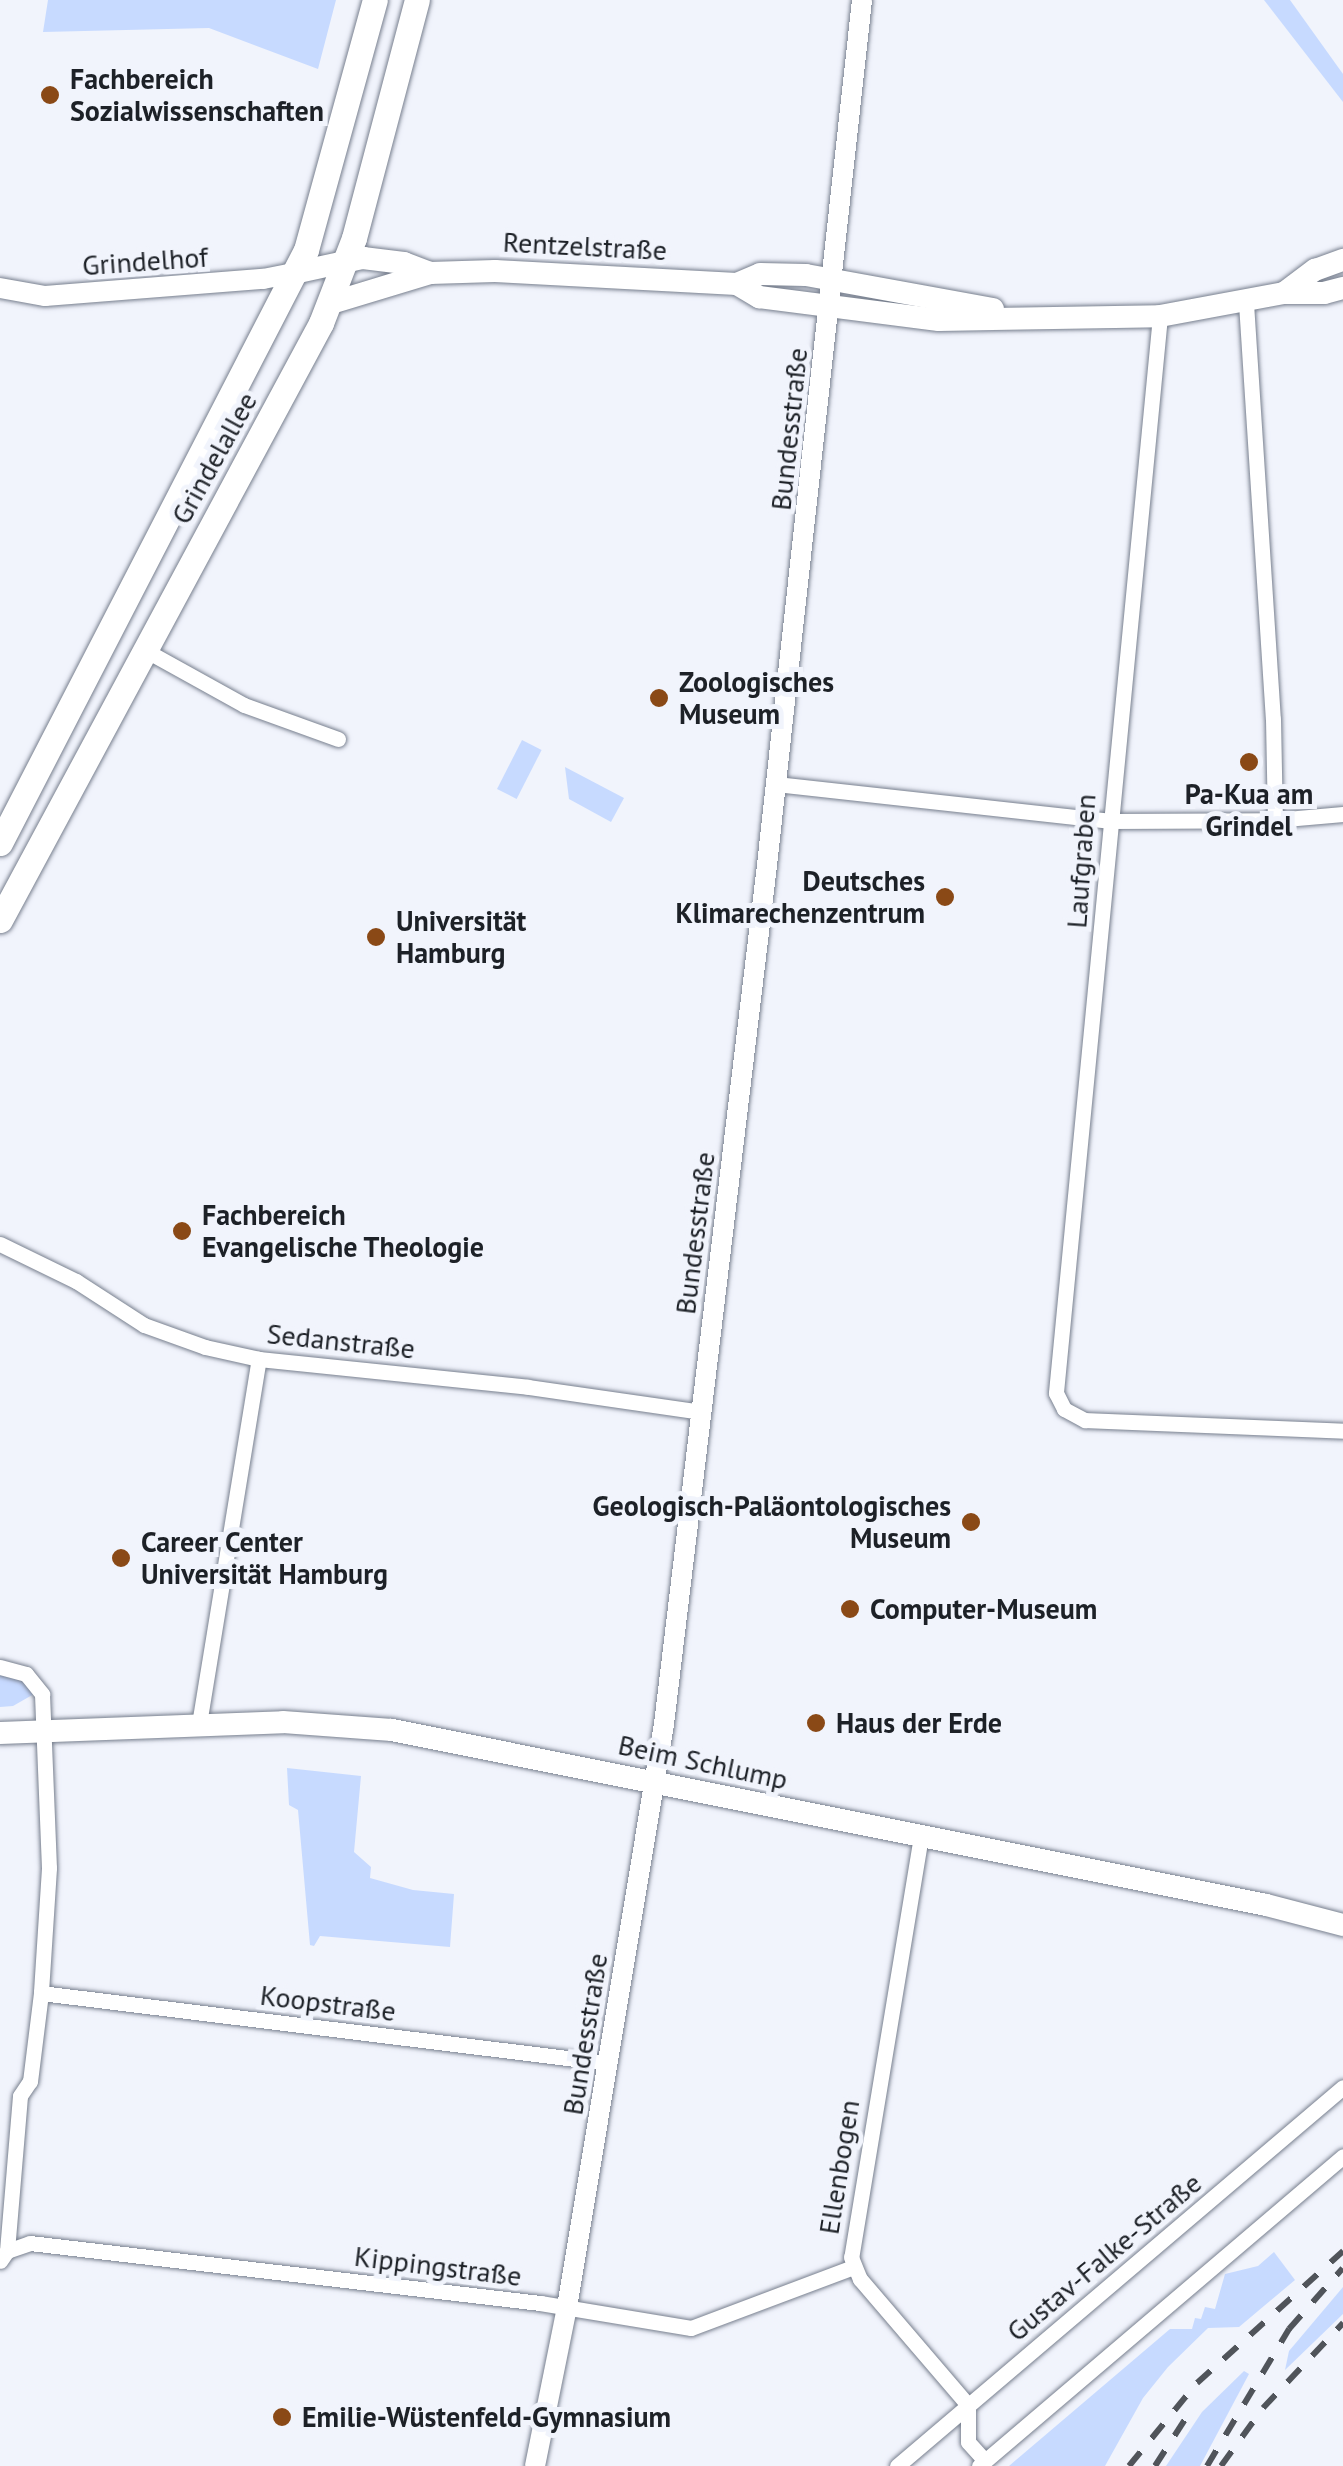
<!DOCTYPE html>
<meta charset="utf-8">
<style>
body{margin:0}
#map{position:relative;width:1343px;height:2466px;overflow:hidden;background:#f1f4fc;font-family:"PT Sans",sans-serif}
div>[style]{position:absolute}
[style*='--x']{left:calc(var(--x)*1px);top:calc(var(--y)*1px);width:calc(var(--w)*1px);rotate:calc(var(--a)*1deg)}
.green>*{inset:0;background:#c7daff;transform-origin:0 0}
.roads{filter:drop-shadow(0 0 2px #777f8e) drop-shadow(0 0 2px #777f8e)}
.minor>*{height:15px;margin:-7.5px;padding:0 7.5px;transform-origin:7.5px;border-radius:7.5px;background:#fff}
.tertiary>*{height:20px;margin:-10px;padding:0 10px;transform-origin:10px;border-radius:10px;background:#fff}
.secondary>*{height:22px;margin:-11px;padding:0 11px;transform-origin:11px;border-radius:11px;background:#fff}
.primary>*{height:25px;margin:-12.5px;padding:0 12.5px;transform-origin:12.5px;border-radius:12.5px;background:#fff}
.rail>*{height:6px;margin-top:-3px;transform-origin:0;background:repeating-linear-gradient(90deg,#50545a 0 18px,transparent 0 36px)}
.dots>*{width:28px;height:28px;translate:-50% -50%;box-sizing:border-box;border:5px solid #f1f4fc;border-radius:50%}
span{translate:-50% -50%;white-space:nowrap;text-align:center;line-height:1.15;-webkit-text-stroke:10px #f1f4fc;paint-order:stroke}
.poi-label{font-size:28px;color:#1d2127;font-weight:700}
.left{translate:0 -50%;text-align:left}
.right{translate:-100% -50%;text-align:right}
.street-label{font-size:28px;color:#1d2127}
</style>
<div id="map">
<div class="green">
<div style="clip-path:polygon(48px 0,336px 0,318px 69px,209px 28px,43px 32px)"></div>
<div style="clip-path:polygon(1264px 0,1290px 0,1343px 74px,1343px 102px)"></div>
<div style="left:522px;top:740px;width:22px;height:55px;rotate:27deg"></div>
<div style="clip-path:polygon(565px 767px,624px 798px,611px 822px,569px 799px)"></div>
<div style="clip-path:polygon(0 1674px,21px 1677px,34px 1694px,13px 1706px,0 1707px)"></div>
<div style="clip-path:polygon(287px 1768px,361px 1776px,354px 1852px,371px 1867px,370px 1878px,413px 1890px,454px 1894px,450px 1947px,320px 1936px,314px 1946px,310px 1945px,298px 1810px,289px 1805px)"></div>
<div style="clip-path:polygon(1274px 2252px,1295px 2280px,1239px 2327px,1208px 2328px,1168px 2367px,1143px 2398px,1105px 2466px,1009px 2466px,1170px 2329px,1192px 2329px,1195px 2318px,1201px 2319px,1205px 2307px,1215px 2309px,1225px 2274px,1258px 2266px)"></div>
<div style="clip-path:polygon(1343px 2287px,1343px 2314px,1285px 2370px,1289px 2351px)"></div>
<div style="clip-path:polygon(1244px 2371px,1249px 2374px,1200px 2466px,1166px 2466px,1202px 2412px)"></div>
</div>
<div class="roads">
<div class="minor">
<div style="--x:1246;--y:303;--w:417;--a:86.3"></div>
<div style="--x:1273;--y:719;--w:101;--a:88.9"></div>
<div style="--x:1160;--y:316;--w:1082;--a:95.52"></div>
<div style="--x:1056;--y:1393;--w:18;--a:63"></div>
<div style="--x:1064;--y:1409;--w:24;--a:28"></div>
<div style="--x:1085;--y:1420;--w:258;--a:2.4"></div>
<div style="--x:143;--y:649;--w:115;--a:29"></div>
<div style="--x:244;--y:705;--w:100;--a:19.9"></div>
<div style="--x:776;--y:784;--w:335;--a:6.3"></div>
<div style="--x:1109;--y:821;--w:166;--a:-0.3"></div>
<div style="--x:1275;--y:820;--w:68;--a:-5"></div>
<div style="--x:0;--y:1244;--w:85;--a:26"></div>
<div style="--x:76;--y:1281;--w:81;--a:32.9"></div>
<div style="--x:144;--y:1325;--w:65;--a:19.8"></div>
<div style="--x:205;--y:1347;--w:55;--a:12.5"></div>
<div style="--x:259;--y:1359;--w:270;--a:5.9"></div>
<div style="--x:528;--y:1387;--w:175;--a:8.2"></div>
<div style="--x:0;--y:1667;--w:27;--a:15"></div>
<div style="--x:26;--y:1674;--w:26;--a:51"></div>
<div style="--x:42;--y:1694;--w:174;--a:87.7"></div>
<div style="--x:49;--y:1868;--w:125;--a:93.7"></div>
<div style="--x:41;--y:1993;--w:89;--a:97.1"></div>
<div style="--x:30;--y:2081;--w:18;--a:124"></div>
<div style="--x:20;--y:2096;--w:156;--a:94.8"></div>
<div style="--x:7;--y:2251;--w:12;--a:125"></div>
<div style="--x:199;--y:1724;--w:370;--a:-80.7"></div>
<div style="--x:921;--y:1836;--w:427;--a:99.4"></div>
<div style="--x:851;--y:2257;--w:24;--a:68"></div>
<div style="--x:860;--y:2279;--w:166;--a:49.4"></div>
<div style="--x:968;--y:2405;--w:37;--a:90"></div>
<div style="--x:968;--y:2442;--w:25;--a:48"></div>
<div style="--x:41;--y:1993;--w:571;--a:7.04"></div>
<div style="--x:7;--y:2251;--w:24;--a:-19"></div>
<div style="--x:30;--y:2243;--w:514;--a:6.71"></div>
<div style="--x:540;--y:2303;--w:153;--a:9.4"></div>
<div style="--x:691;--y:2328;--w:173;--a:-20.6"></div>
<div style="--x:897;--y:2466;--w:585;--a:-40.36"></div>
<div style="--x:979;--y:2466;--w:478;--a:-40.4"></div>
</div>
<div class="tertiary">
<div style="--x:0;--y:288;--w:46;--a:10.1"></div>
<div style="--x:45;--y:296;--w:219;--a:-4.5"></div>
<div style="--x:263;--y:279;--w:32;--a:-11"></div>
<div style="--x:535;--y:2466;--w:162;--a:-78.6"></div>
<div style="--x:567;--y:2307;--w:591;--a:-80.55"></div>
<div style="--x:664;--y:1724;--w:856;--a:-83.16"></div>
<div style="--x:766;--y:874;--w:879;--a:-83.73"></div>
</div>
<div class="secondary">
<div style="--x:294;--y:273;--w:71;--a:-12.3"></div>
<div style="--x:363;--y:258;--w:41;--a:7"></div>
<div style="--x:404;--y:263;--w:28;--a:21"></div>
<div style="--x:737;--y:284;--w:25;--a:-23"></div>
<div style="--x:760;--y:274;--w:46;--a:1.2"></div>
<div style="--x:806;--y:275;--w:190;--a:10.3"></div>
<div style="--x:1284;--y:293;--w:39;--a:-37"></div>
<div style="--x:1315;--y:270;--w:30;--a:-20"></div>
<div style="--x:328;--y:304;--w:107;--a:-16.9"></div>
<div style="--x:430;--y:273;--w:65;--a:-1.8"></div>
<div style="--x:495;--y:271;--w:242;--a:3.1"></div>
<div style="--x:737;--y:284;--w:26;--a:31"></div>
<div style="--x:759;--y:297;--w:181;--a:7.3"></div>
<div style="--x:939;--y:320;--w:221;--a:-1"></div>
<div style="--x:1160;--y:316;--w:126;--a:-10.5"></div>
<div style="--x:1284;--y:293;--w:40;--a:0"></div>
<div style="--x:1324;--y:293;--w:20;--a:-15"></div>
<div style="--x:0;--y:1733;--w:283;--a:-2.2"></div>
<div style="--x:283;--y:1722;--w:109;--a:4.2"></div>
<div style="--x:392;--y:1730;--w:891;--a:11.32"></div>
<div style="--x:1266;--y:1905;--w:80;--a:14.6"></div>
</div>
<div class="primary">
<div style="--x:0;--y:843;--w:667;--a:-62.71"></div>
<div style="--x:306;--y:250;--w:259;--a:-74.6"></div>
<div style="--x:0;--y:920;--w:678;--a:-61.73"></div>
<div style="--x:321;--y:323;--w:91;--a:-68.8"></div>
<div style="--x:354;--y:238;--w:246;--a:-75.2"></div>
</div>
</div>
<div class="rail">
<div style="--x:1129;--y:2466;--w:107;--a:-50.7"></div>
<div style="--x:1197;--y:2383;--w:197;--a:-42.1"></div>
<div style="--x:1155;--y:2466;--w:70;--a:-57.2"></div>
<div style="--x:1207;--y:2466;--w:160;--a:-59.1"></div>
<div style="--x:1289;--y:2329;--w:81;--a:-48.5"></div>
<div style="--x:1221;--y:2466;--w:72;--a:-54.1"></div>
<div style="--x:1263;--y:2408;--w:117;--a:-46.7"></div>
</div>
<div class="dots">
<div style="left:50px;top:95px;background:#8a4916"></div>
<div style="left:659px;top:698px;background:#8a4916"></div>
<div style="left:1249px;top:762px;background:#8a4916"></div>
<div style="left:945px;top:897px;background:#8a4916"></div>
<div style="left:376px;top:937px;background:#8a4916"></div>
<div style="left:182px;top:1231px;background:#8a4916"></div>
<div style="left:971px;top:1522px;background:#8a4916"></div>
<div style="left:121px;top:1558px;background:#8a4916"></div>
<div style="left:850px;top:1609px;background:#8a4916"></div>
<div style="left:816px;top:1723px;background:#8a4916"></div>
<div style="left:282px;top:2417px;background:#8a4916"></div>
</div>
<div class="poi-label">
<span class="left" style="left:70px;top:95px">Fachbereich<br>Sozialwissenschaften</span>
<span class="left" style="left:679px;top:698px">Zoologisches<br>Museum</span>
<span style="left:1249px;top:810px">Pa-Kua am<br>Grindel</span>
<span class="right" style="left:925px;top:897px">Deutsches<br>Klimarechenzentrum</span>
<span class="left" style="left:396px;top:937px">Universität<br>Hamburg</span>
<span class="left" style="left:202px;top:1231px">Fachbereich<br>Evangelische Theologie</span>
<span class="right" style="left:951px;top:1522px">Geologisch-Paläontologisches<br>Museum</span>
<span class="left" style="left:141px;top:1558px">Career Center<br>Universität Hamburg</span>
<span class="left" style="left:870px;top:1609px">Computer-Museum</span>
<span class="left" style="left:836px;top:1723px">Haus der Erde</span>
<span class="left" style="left:302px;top:2417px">Emilie-Wüstenfeld-Gymnasium</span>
</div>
<div class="street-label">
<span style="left:585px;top:246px;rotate:3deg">Rentzelstraße</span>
<span style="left:145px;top:261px;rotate:-4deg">Grindelhof</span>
<span style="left:789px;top:429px;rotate:-84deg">Bundesstraße</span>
<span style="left:214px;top:458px;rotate:-61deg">Grindelallee</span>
<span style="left:1081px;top:861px;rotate:-86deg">Laufgraben</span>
<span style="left:695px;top:1233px;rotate:-83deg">Bundesstraße</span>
<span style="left:341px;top:1341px;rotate:6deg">Sedanstraße</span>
<span style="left:703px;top:1762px;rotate:12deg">Beim Schlump</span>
<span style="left:328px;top:2003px;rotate:7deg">Koopstraße</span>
<span style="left:585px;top:2034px;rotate:-81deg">Bundesstraße</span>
<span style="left:839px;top:2167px;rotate:-81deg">Ellenbogen</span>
<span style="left:1104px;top:2257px;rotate:-40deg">Gustav-Falke-Straße</span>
<span style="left:438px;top:2266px;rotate:7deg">Kippingstraße</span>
</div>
</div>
